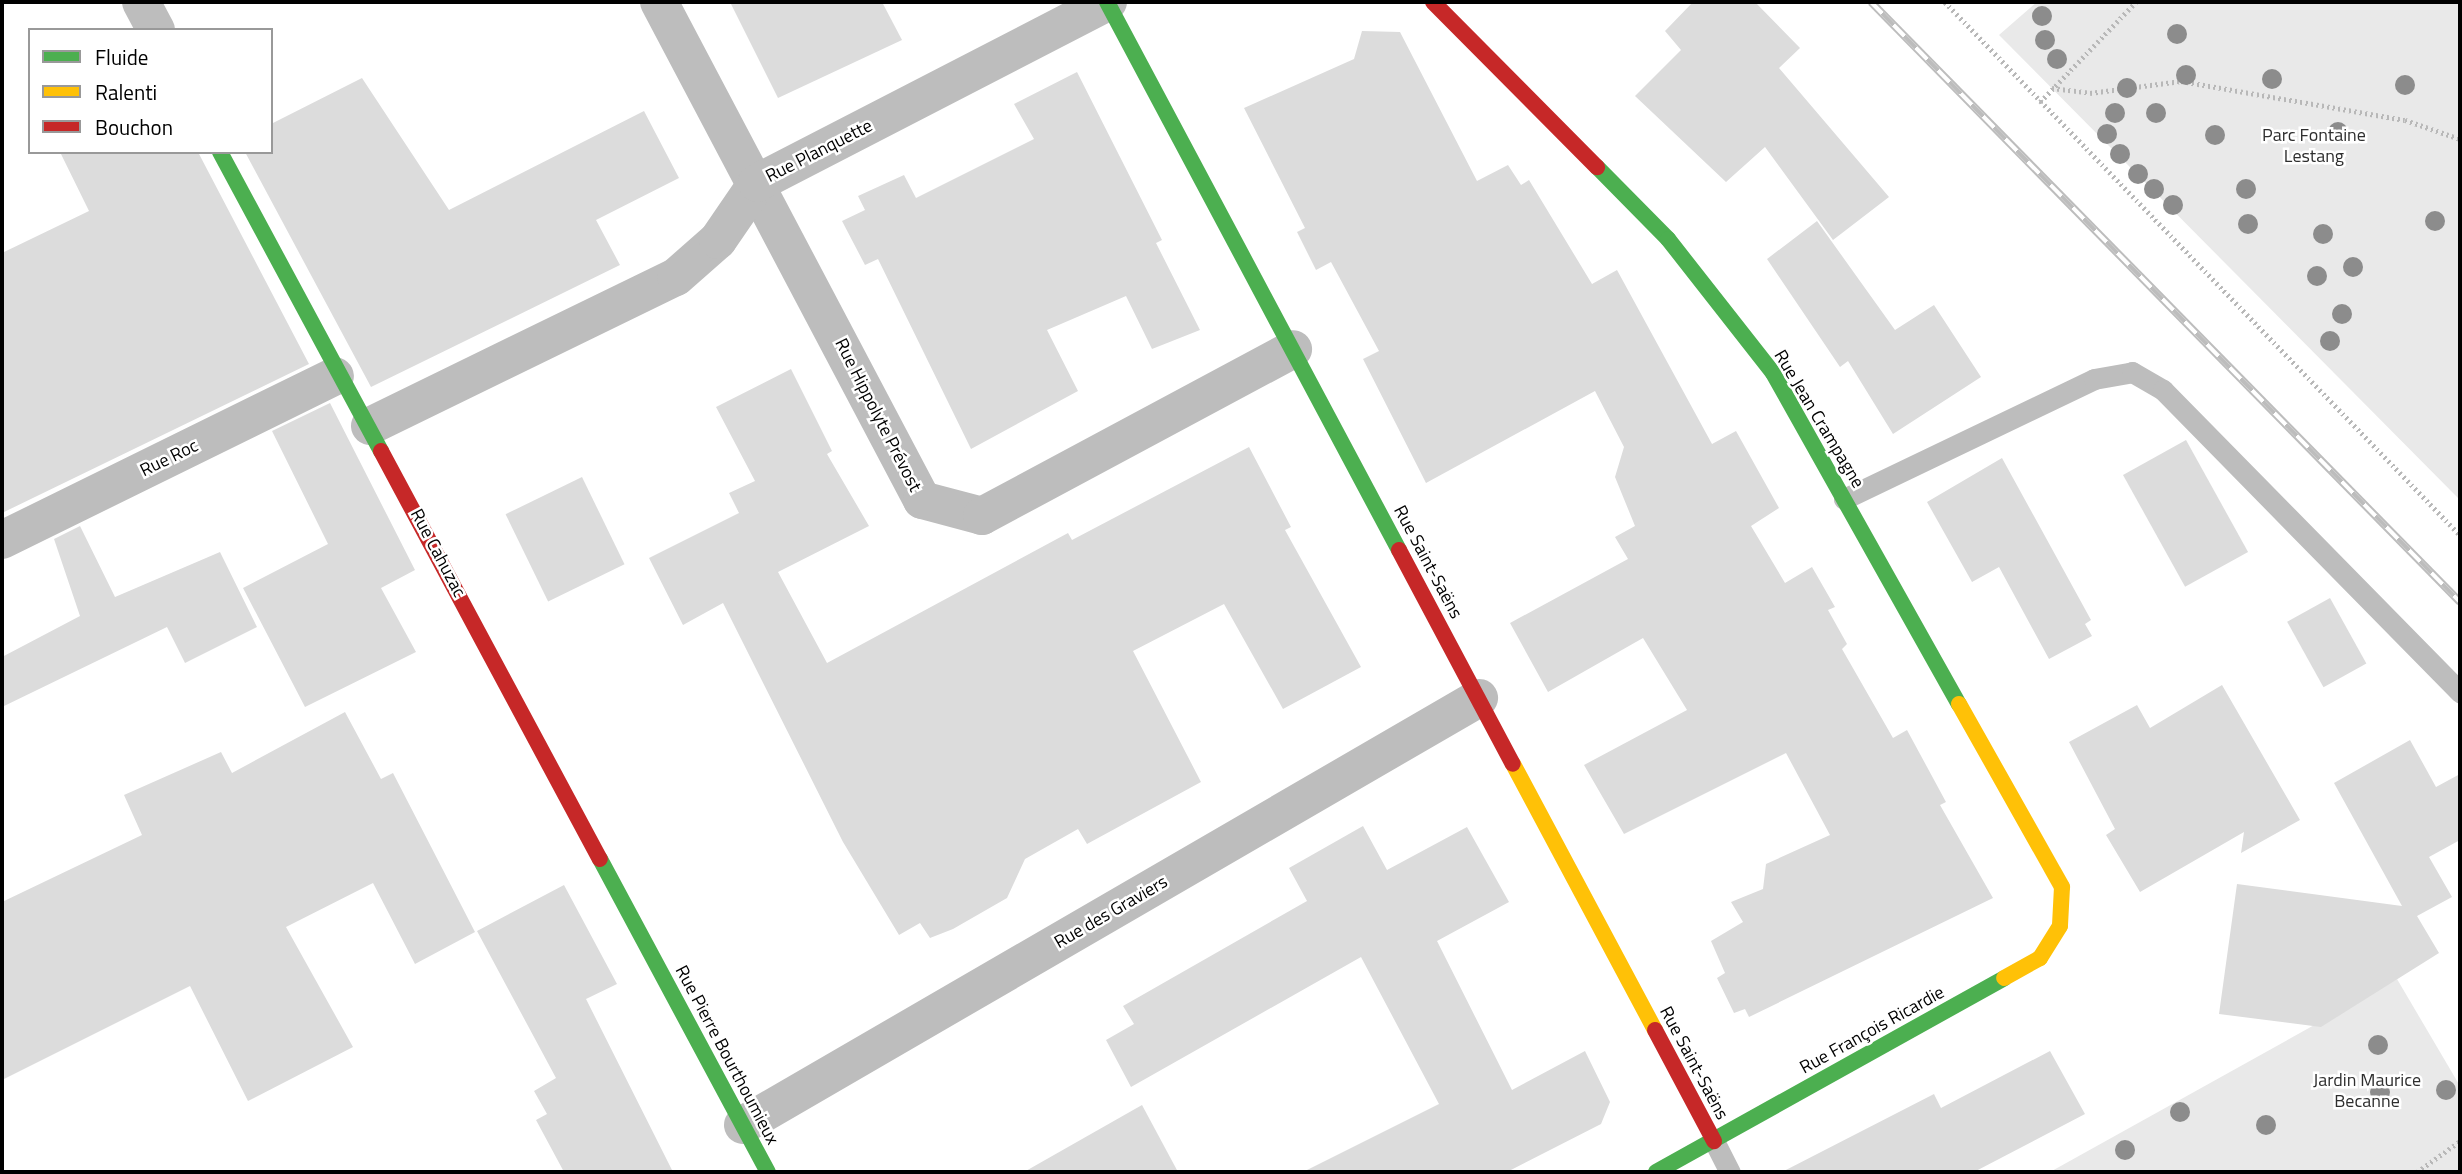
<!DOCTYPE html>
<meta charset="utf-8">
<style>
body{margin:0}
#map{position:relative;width:2462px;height:1174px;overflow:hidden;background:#fff;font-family:"Titillium Web",sans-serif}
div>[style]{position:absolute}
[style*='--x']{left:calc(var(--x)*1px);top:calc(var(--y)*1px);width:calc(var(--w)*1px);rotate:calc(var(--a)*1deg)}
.green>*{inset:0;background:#e9e9e9}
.building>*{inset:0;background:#dcdcdc;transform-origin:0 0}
.path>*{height:4.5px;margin-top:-2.25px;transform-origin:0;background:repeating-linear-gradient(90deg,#b8b8b8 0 2px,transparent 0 5.5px)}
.lane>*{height:21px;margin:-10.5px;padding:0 10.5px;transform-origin:10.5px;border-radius:10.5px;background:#bdbdbd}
.street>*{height:38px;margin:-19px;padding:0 19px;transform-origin:19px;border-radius:19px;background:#bdbdbd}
.fast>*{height:16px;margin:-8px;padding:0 8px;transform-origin:8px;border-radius:8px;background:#4caf50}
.slow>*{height:16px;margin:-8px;padding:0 8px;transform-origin:8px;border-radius:8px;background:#ffc107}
.jam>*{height:16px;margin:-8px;padding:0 8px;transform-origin:8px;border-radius:8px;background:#c62828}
.rail>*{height:8px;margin-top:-4px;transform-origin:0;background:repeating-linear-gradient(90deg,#fff 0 16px,#bdbdbd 0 32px);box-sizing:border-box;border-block:2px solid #bdbdbd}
.trees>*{width:20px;height:20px;margin:-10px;border-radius:50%;background:#8c8c8c}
span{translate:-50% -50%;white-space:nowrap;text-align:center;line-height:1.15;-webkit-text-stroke:5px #fff;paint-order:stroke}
.park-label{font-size:18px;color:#2e2e2e}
.street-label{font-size:18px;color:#000}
.frame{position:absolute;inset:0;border:4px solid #000;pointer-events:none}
.legend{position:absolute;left:28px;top:28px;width:245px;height:126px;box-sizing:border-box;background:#fff;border:2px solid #999;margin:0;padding:9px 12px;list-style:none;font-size:21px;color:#000}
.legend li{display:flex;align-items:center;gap:14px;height:35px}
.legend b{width:35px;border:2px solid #999}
</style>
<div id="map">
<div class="green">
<div style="clip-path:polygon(2037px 2px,2460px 2px,2460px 500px,1999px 35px)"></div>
<div style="clip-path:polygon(2397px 979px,2460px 1086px,2460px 1172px,2050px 1172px)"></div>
</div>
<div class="building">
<div style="clip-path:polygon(730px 2px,882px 2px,902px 40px,778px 98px)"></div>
<div style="clip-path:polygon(1693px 2px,1755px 2px,1800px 48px,1779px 68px,1889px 197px,1833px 240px,1765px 147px,1726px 182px,1635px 96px,1681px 50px,1665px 31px)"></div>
<div style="clip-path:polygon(1362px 31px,1400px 32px,1477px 181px,1508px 165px,1521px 185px,1529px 180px,1592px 284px,1617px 270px,1712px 444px,1736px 431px,1779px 508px,1751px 526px,1785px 583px,1812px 567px,1835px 607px,1828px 610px,1847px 644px,1842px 649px,1893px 738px,1907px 730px,1946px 802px,1940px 805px,1993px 898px,1749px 1017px,1745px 1009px,1734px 1013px,1717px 978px,1725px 973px,1711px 941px,1743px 922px,1731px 902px,1763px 889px,1766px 864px,1830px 835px,1786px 753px,1624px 834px,1584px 765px,1687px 710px,1643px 638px,1548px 692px,1510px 623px,1628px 559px,1615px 537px,1635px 526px,1615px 477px,1624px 447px,1595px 391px,1426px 483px,1363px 359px,1379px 351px,1331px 262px,1316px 270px,1297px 232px,1305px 228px,1244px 108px,1354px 59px)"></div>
<div style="clip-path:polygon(1077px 72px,1162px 240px,1156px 243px,1200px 330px,1152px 349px,1126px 296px,1047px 330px,1078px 391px,971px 449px,878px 259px,865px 265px,842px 221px,865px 210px,858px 196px,904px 175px,916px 198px,1034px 139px,1014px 104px)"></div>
<div style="clip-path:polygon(362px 78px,449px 210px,644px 111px,679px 178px,596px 220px,620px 265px,371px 387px,245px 152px,271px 152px,271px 124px)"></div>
<div style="clip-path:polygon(60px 152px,198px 152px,309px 364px,2px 513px,2px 253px,89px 211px)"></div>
<div style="clip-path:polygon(1817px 221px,1895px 330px,1934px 305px,1981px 377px,1893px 434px,1848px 361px,1840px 367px,1767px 259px)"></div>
<div style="clip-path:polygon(791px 369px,832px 451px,827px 454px,869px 526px,778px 572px,827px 663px,1068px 533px,1072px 540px,1249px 447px,1291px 527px,1285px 530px,1361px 667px,1283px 709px,1224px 604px,1133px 651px,1201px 782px,1087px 844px,1078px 829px,1025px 859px,1007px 898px,953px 929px,930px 938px,920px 923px,899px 935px,843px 842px,723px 603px,683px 625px,649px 558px,739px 513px,729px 493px,755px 481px,716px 407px)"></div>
<div style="clip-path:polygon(330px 403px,415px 570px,381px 588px,416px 652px,305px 707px,243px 588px,328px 544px,272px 431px)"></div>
<div style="left:2186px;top:440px;width:128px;height:72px;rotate:61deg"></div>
<div style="clip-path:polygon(2002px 458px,2091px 620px,2085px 624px,2092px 636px,2049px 659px,1999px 567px,1972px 582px,1927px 502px)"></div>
<div style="left:582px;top:477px;width:97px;height:85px;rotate:64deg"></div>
<div style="clip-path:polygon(80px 526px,115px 597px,220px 552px,257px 627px,185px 663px,167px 627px,2px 707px,2px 657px,80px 616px,54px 539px)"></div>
<div style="left:2330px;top:598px;width:75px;height:49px;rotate:61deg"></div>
<div style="clip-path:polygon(2222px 685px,2300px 820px,2241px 853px,2244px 832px,2140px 892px,2106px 835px,2115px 829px,2069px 742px,2137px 705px,2150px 728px)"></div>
<div style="clip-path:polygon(345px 712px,381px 779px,393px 773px,475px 932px,415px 964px,373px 883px,286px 927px,353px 1047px,248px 1101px,190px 986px,2px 1080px,2px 902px,142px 835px,124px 795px,221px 752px,232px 773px)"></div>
<div style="clip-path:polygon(2410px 740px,2436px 787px,2460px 774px,2460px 840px,2429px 857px,2452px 897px,2417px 916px,2439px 953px,2321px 1027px,2219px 1014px,2237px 884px,2402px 906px,2334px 783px)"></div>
<div style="clip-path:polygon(1363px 826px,1387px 870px,1467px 827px,1509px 902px,1437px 941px,1512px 1090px,1585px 1051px,1610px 1102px,1601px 1124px,1507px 1172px,1303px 1172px,1439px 1104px,1361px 957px,1131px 1087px,1106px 1040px,1134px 1024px,1123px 1006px,1307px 901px,1289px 868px)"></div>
<div style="clip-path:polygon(564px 885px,617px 984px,586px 999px,673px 1172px,564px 1172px,536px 1120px,547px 1114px,534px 1091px,556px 1078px,477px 931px)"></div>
<div style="clip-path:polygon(2050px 1051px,2085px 1114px,1974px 1172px,1782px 1172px,1934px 1094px,1941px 1108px)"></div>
<div style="clip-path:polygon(1142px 1105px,1178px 1172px,1024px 1172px)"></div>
</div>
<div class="path">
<div style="--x:1945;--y:2;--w:741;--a:45.98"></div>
<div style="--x:2052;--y:88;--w:38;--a:7"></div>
<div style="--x:2090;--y:93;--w:92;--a:-7.5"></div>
<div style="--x:2181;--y:81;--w:227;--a:9.9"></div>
<div style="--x:2405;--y:120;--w:58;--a:19.1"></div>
<div style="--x:2040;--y:102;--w:139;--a:-46.2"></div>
<div style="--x:2417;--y:1172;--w:53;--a:-35.8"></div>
</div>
<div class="lane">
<div style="--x:1844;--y:499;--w:277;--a:-25.6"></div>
<div style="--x:2094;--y:379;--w:39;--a:-10"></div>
<div style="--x:2132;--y:372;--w:36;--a:30"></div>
<div style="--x:2163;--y:390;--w:424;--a:45.5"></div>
<div style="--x:1714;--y:1141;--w:35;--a:63"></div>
</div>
<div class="street">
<div style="--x:141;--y:2;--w:32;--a:62"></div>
<div style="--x:659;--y:2;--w:563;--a:62.16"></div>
<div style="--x:922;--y:500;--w:62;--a:14.9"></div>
<div style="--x:982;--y:516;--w:353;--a:-28.2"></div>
<div style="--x:370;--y:426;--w:340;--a:-26"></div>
<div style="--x:676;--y:277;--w:56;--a:-41.4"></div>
<div style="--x:718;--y:240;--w:69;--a:-55.6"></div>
<div style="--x:757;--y:183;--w:395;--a:-27.3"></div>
<div style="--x:2;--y:540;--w:371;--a:-26.2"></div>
<div style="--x:743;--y:1125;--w:851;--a:-30.12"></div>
</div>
<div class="fast">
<div style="--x:1107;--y:2;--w:621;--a:61.95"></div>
<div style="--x:220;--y:152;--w:340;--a:61.7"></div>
<div style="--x:1597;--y:167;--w:101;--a:45.4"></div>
<div style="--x:1668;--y:239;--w:170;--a:51.9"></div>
<div style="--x:1773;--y:373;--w:380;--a:60.7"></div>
<div style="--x:600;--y:859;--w:355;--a:61.8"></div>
<div style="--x:1656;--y:1172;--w:398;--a:-29.1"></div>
</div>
<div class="slow">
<div style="--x:1959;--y:704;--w:210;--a:60.6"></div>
<div style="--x:2062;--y:887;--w:39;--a:93"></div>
<div style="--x:2060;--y:926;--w:38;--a:122"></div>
<div style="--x:2040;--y:958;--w:41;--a:150.9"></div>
<div style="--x:1513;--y:764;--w:302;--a:61.9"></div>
</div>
<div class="jam">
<div style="--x:1433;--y:2;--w:233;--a:45.2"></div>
<div style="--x:381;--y:451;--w:463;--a:61.8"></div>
<div style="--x:1399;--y:550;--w:242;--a:62"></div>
<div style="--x:1655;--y:1030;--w:126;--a:62"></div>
</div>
<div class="rail">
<div style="--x:1871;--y:2;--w:841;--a:45.53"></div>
</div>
<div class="trees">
<div style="left:2042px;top:16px"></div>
<div style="left:2177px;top:34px"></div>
<div style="left:2045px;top:40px"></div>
<div style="left:2057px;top:59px"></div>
<div style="left:2186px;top:75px"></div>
<div style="left:2272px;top:79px"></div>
<div style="left:2405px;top:85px"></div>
<div style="left:2127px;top:88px"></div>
<div style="left:2115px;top:113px"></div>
<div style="left:2156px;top:113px"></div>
<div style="left:2338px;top:132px"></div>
<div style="left:2107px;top:134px"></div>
<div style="left:2215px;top:135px"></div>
<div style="left:2120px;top:154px"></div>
<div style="left:2138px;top:174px"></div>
<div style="left:2154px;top:189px"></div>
<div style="left:2246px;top:189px"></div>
<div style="left:2173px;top:205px"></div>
<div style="left:2435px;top:221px"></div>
<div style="left:2248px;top:224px"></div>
<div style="left:2323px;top:234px"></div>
<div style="left:2353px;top:267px"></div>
<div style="left:2317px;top:276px"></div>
<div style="left:2342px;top:314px"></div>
<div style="left:2330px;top:341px"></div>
<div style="left:2378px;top:1045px"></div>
<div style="left:2446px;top:1090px"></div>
<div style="left:2380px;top:1092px"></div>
<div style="left:2180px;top:1112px"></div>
<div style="left:2266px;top:1125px"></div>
<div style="left:2125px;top:1150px"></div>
</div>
<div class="park-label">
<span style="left:2314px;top:146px">Parc Fontaine<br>Lestang</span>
<span style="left:2367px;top:1091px">Jardin Maurice<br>Becanne</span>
</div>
<div class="street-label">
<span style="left:819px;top:151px;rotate:-27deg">Rue Planquette</span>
<span style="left:878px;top:415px;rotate:63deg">Rue Hippolyte Prévost</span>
<span style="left:1819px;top:419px;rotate:59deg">Rue Jean Crampagne</span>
<span style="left:169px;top:458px;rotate:-26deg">Rue Roc</span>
<span style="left:438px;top:553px;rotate:62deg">Rue Cahuzac</span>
<span style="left:1428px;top:562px;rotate:62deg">Rue Saint-Saëns</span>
<span style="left:1111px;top:912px;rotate:-30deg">Rue des Graviers</span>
<span style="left:1872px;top:1030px;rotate:-29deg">Rue François Ricardie</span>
<span style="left:727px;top:1055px;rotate:62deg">Rue Pierre Bourthoumieux</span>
<span style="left:1694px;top:1063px;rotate:62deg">Rue Saint-Saëns</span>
</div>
<div class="frame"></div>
<ul class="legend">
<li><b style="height:9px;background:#4caf50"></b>Fluide</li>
<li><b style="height:9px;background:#ffc107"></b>Ralenti</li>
<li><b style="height:9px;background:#c62828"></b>Bouchon</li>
</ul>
</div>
